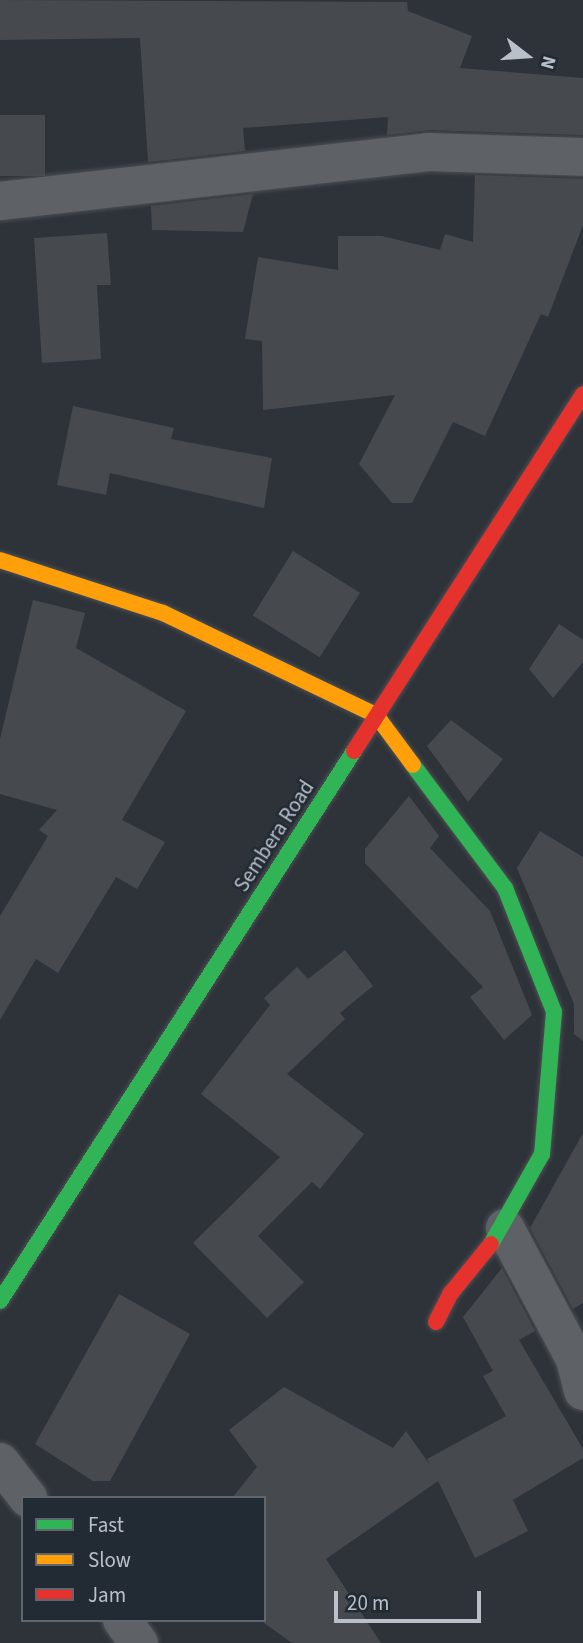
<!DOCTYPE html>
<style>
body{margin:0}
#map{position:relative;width:583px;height:1643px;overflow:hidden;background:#2e3339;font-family:"Source Sans 3",sans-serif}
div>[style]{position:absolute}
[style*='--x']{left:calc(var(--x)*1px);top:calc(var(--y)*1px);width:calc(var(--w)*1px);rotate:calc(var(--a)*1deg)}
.building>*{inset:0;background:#464a4f;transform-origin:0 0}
.roads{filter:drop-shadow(0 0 2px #4c4f54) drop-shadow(0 0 2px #4c4f54)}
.street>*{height:38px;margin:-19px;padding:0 19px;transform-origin:19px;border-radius:19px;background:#5e6267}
.fast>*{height:16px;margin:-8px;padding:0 8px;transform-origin:8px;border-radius:8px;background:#30b455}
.slow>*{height:16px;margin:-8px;padding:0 8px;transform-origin:8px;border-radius:8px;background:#ff9f0a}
.jam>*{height:16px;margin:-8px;padding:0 8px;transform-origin:8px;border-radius:8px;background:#e5322d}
span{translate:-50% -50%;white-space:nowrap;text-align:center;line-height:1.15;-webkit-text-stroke:5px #222a34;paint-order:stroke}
.street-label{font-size:21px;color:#bac0c9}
.legend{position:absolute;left:21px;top:1496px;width:245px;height:126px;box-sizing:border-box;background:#222a34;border:2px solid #5f6670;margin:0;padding:9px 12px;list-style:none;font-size:21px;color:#bac0c9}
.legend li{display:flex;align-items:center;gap:14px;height:35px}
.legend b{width:35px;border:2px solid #5f6670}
.north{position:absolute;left:492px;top:21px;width:70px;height:70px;-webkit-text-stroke:5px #222a34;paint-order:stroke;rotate:107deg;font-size:19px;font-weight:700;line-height:28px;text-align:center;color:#bac0c9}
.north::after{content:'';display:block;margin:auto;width:24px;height:32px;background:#bac0c9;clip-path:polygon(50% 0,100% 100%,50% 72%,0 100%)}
.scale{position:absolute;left:334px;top:1591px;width:147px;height:32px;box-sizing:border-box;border:4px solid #bac0c9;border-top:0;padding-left:9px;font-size:21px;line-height:24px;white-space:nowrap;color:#bac0c9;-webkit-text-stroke:5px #222a34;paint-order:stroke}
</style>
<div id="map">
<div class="building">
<div style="clip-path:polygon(0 0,407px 2px,408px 11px,472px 36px,460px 68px,583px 78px,583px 135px,429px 130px,387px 135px,388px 117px,243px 128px,245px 151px,148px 162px,140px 38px,0 40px)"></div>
<div style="left:0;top:115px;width:45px;height:61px"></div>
<div style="clip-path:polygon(475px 175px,583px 179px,583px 225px,548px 317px,541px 314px,485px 436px,453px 422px,412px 503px,392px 503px,359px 464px,395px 395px,263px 410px,262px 341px,245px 339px,258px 257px,338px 270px,338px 236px,382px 236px,440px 250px,445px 234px,473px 242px)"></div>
<div style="clip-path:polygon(253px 194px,243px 232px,152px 230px,151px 206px)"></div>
<div style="clip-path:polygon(107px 233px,111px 285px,97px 285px,101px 359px,42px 363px,34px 238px)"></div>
<div style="clip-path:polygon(73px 406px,174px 428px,171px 439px,272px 458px,264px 508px,110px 473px,106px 495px,57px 485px)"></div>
<div style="left:293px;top:551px;width:79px;height:76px;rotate:32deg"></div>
<div style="clip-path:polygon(33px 600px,85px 613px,76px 648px,186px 711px,122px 820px,165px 842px,137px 889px,116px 877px,58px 973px,36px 959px,0 1020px,0 916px,48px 836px,39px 830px,57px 810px,0 794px,0 739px)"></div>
<div style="clip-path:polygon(559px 624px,583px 640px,583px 662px,553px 698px,529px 669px)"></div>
<div style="clip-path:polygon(451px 720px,503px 759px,468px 802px,427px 746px)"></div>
<div style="clip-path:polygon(409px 796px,439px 836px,430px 848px,490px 911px,532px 1015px,504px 1040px,470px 997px,483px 987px,365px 863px,365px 849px)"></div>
<div style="clip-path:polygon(540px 831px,583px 857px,583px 1041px,574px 1034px,574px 1004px,517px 868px)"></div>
<div style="clip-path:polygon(345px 950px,373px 986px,340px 1013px,345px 1019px,287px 1074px,364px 1134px,320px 1189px,312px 1182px,258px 1236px,304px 1282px,267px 1318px,193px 1243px,280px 1157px,201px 1094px,270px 1005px,264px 998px,297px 967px,308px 979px)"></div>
<div style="clip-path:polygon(583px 1133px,583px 1303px,573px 1309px,530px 1228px)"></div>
<div style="clip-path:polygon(502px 1268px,535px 1331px,519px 1340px,583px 1449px,583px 1458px,513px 1500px,528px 1531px,475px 1558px,438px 1481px,326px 1559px,381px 1643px,292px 1643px,264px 1623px,264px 1498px,232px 1498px,257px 1467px,229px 1430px,284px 1387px,393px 1448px,406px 1431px,430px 1465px,427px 1459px,506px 1416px,483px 1376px,493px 1371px,463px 1317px)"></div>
<div style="clip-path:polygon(119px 1294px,190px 1334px,110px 1481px,93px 1481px,35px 1444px)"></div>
</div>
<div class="roads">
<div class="street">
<div style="--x:0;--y:201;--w:431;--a:-6.5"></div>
<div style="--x:428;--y:152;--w:155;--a:1.8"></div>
<div style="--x:505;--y:1228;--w:149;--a:61.9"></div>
<div style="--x:575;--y:1359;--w:33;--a:76"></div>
<div style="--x:0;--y:1462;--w:46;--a:52.1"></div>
<div style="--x:122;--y:1620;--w:29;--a:54"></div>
</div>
<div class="fast">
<div style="--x:413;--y:765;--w:154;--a:53.2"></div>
<div style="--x:505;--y:888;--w:133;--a:68.4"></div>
<div style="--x:554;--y:1012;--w:143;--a:94.8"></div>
<div style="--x:542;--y:1154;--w:103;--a:119.5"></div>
<div style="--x:0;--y:1301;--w:654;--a:-57.23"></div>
</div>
<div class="slow">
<div style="--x:0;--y:560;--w:171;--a:18"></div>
<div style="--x:163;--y:613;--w:236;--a:25.6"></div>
<div style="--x:376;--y:715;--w:62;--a:53.5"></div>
</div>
<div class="jam">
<div style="--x:354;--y:751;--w:424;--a:-57.3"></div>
<div style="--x:436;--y:1322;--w:33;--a:-63"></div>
<div style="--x:451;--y:1293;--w:63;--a:-50.8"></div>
</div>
</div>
<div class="street-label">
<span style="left:274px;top:836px;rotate:-57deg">Sembera Road</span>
</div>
<ul class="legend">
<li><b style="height:9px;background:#30b455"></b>Fast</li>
<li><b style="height:9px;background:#ff9f0a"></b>Slow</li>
<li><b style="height:9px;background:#e5322d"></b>Jam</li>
</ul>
<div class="north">N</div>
<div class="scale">20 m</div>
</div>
